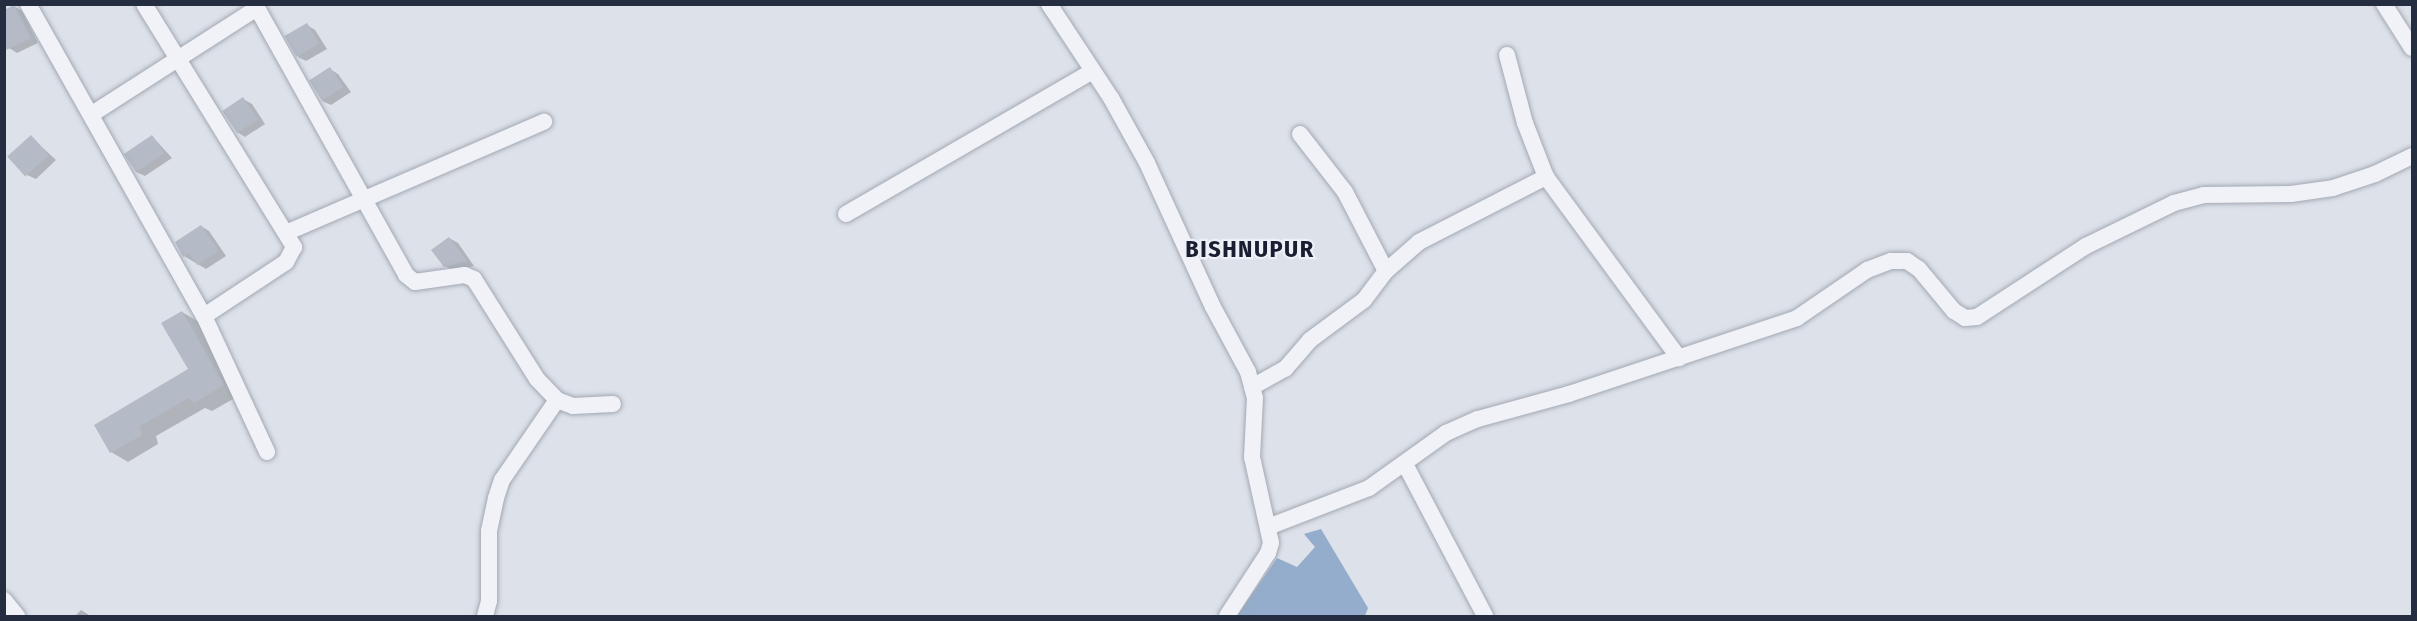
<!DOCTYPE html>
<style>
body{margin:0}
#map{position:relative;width:2417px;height:621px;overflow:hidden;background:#dde1e9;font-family:"Fira Sans Condensed",sans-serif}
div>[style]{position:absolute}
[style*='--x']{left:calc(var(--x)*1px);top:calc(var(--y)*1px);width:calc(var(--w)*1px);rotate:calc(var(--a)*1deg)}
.water>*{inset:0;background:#94adcd}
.shadow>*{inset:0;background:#0003}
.building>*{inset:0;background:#b4bac6;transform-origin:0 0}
.roads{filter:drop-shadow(0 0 2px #a2a8b3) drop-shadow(0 0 2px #a2a8b3)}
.minor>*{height:16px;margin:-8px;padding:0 8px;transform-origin:8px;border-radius:8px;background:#f0f2f7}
span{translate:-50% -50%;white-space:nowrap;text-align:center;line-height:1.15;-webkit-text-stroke:4.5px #edf0f6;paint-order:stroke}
.district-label{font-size:24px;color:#181f31;font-weight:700;letter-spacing:1.5px}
.frame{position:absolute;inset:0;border:6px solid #252e41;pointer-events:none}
</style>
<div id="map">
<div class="water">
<div style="clip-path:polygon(1321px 529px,1368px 608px,1365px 616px,1237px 616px,1277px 558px,1297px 567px,1315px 547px,1304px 534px)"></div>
</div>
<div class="shadow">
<div style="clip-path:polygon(14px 6px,22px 11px,38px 43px,17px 53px,9px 48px)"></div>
<div style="clip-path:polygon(307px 25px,315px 30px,327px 49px,306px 61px,298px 57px)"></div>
<div style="clip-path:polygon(330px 69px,338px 74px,351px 92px,331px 105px,322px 101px)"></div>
<div style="clip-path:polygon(243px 99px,252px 104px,265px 124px,245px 137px,237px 132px)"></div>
<div style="clip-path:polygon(152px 136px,172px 158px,145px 176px,136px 172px)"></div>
<div style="clip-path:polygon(31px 137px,56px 160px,36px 179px,27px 175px)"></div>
<div style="clip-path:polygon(201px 226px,209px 231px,226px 256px,206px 269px,184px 256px)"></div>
<div style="clip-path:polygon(449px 238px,458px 243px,474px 266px,454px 271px,445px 266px)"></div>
<div style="clip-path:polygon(182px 312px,199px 322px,240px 395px,212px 411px,205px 408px,156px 436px,158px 444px,128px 462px,111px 452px,96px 425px,190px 370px)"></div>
<div style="clip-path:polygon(81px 610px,89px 615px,91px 616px,75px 616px)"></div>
</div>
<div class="building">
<div style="clip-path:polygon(14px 5px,31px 38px,4px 51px,4px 10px)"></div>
<div style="left:307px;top:23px;width:24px;height:26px;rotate:60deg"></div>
<div style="left:330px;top:67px;width:24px;height:25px;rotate:57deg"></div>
<div style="left:243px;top:97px;width:27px;height:25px;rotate:56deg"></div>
<div style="left:31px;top:135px;width:27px;height:32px;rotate:48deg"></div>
<div style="left:152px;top:135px;width:22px;height:34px;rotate:56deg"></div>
<div style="clip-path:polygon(201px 225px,219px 251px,197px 265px,189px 253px,183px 257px,175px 242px)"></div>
<div style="clip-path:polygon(449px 237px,467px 261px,444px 267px,431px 250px)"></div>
<div style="clip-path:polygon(182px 311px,224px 385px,194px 403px,189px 398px,140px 426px,142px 435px,110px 453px,94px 425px,188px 369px,161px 323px)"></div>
</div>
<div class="roads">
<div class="minor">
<div style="--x:28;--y:4;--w:358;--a:60.6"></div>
<div style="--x:204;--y:316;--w:150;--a:65.1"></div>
<div style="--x:144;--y:4;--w:286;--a:58.3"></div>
<div style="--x:294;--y:247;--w:17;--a:118"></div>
<div style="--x:286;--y:262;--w:98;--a:146.6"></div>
<div style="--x:1049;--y:4;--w:113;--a:56.6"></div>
<div style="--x:1111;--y:98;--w:74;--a:61"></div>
<div style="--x:1147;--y:163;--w:158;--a:65.4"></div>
<div style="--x:1213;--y:307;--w:74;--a:61.7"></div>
<div style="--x:1248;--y:372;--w:27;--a:75"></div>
<div style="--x:1255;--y:398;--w:59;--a:92.9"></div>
<div style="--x:1252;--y:457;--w:88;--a:77.5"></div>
<div style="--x:1271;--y:543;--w:10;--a:107"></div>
<div style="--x:1268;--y:553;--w:75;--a:123.1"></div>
<div style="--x:2384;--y:4;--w:52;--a:57.5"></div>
<div style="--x:1507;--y:55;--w:70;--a:75.2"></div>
<div style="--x:1525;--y:123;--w:58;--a:68.7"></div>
<div style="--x:1546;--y:177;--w:225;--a:53.7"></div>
<div style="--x:92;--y:114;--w:196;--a:-32.7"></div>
<div style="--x:257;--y:8;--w:306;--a:60.8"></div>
<div style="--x:406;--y:275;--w:11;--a:38"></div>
<div style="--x:415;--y:282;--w:50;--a:-8"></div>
<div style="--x:465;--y:275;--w:10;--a:24"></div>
<div style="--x:474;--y:279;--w:118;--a:57.8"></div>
<div style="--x:537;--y:379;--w:29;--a:46"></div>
<div style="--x:557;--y:400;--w:17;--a:21"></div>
<div style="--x:573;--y:406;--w:40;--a:-2.9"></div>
<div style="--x:1300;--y:134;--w:73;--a:52.2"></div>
<div style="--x:1345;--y:192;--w:89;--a:62.6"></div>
<div style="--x:846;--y:214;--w:285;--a:-30.1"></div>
<div style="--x:288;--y:232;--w:279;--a:-23.3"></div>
<div style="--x:1252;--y:387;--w:38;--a:-29"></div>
<div style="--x:1285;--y:369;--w:38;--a:-49"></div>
<div style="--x:1310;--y:340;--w:67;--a:-36.5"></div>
<div style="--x:1364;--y:300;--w:36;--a:-53"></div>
<div style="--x:1386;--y:271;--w:44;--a:-41.3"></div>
<div style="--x:1419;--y:242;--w:143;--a:-27.1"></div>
<div style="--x:1405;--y:464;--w:172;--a:62.2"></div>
<div style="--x:1268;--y:527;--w:108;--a:-21.1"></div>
<div style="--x:1369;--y:488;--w:95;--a:-35.5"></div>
<div style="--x:1446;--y:433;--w:35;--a:-24"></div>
<div style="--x:1478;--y:419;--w:94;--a:-15.4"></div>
<div style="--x:1569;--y:394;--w:240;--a:-18.4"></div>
<div style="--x:1797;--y:318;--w:85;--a:-34.4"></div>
<div style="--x:1867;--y:270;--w:26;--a:-21"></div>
<div style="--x:1891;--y:261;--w:16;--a:0"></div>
<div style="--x:1907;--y:261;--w:14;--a:34"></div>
<div style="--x:1919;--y:269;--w:55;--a:50.2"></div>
<div style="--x:1954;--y:311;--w:13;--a:32"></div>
<div style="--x:1965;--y:318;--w:12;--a:-5"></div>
<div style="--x:1977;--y:317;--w:130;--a:-33.1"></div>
<div style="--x:2086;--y:246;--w:98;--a:-26"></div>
<div style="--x:2174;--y:203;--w:31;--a:-15"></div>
<div style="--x:2204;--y:195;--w:87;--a:-0.7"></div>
<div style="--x:2291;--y:194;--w:42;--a:-8.1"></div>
<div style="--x:2333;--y:188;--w:44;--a:-18.4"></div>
<div style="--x:2375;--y:174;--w:41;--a:-25.9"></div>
<div style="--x:4;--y:600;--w:21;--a:51"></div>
<div style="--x:485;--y:616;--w:16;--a:-75"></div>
<div style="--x:489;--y:601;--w:70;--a:-90"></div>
<div style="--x:489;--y:531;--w:34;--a:-78"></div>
<div style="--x:496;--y:498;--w:19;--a:-72"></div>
<div style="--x:502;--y:480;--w:97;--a:-55.5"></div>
</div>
</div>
<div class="district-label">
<span style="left:1250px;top:250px">BISHNUPUR</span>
</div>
<div class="frame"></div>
</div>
